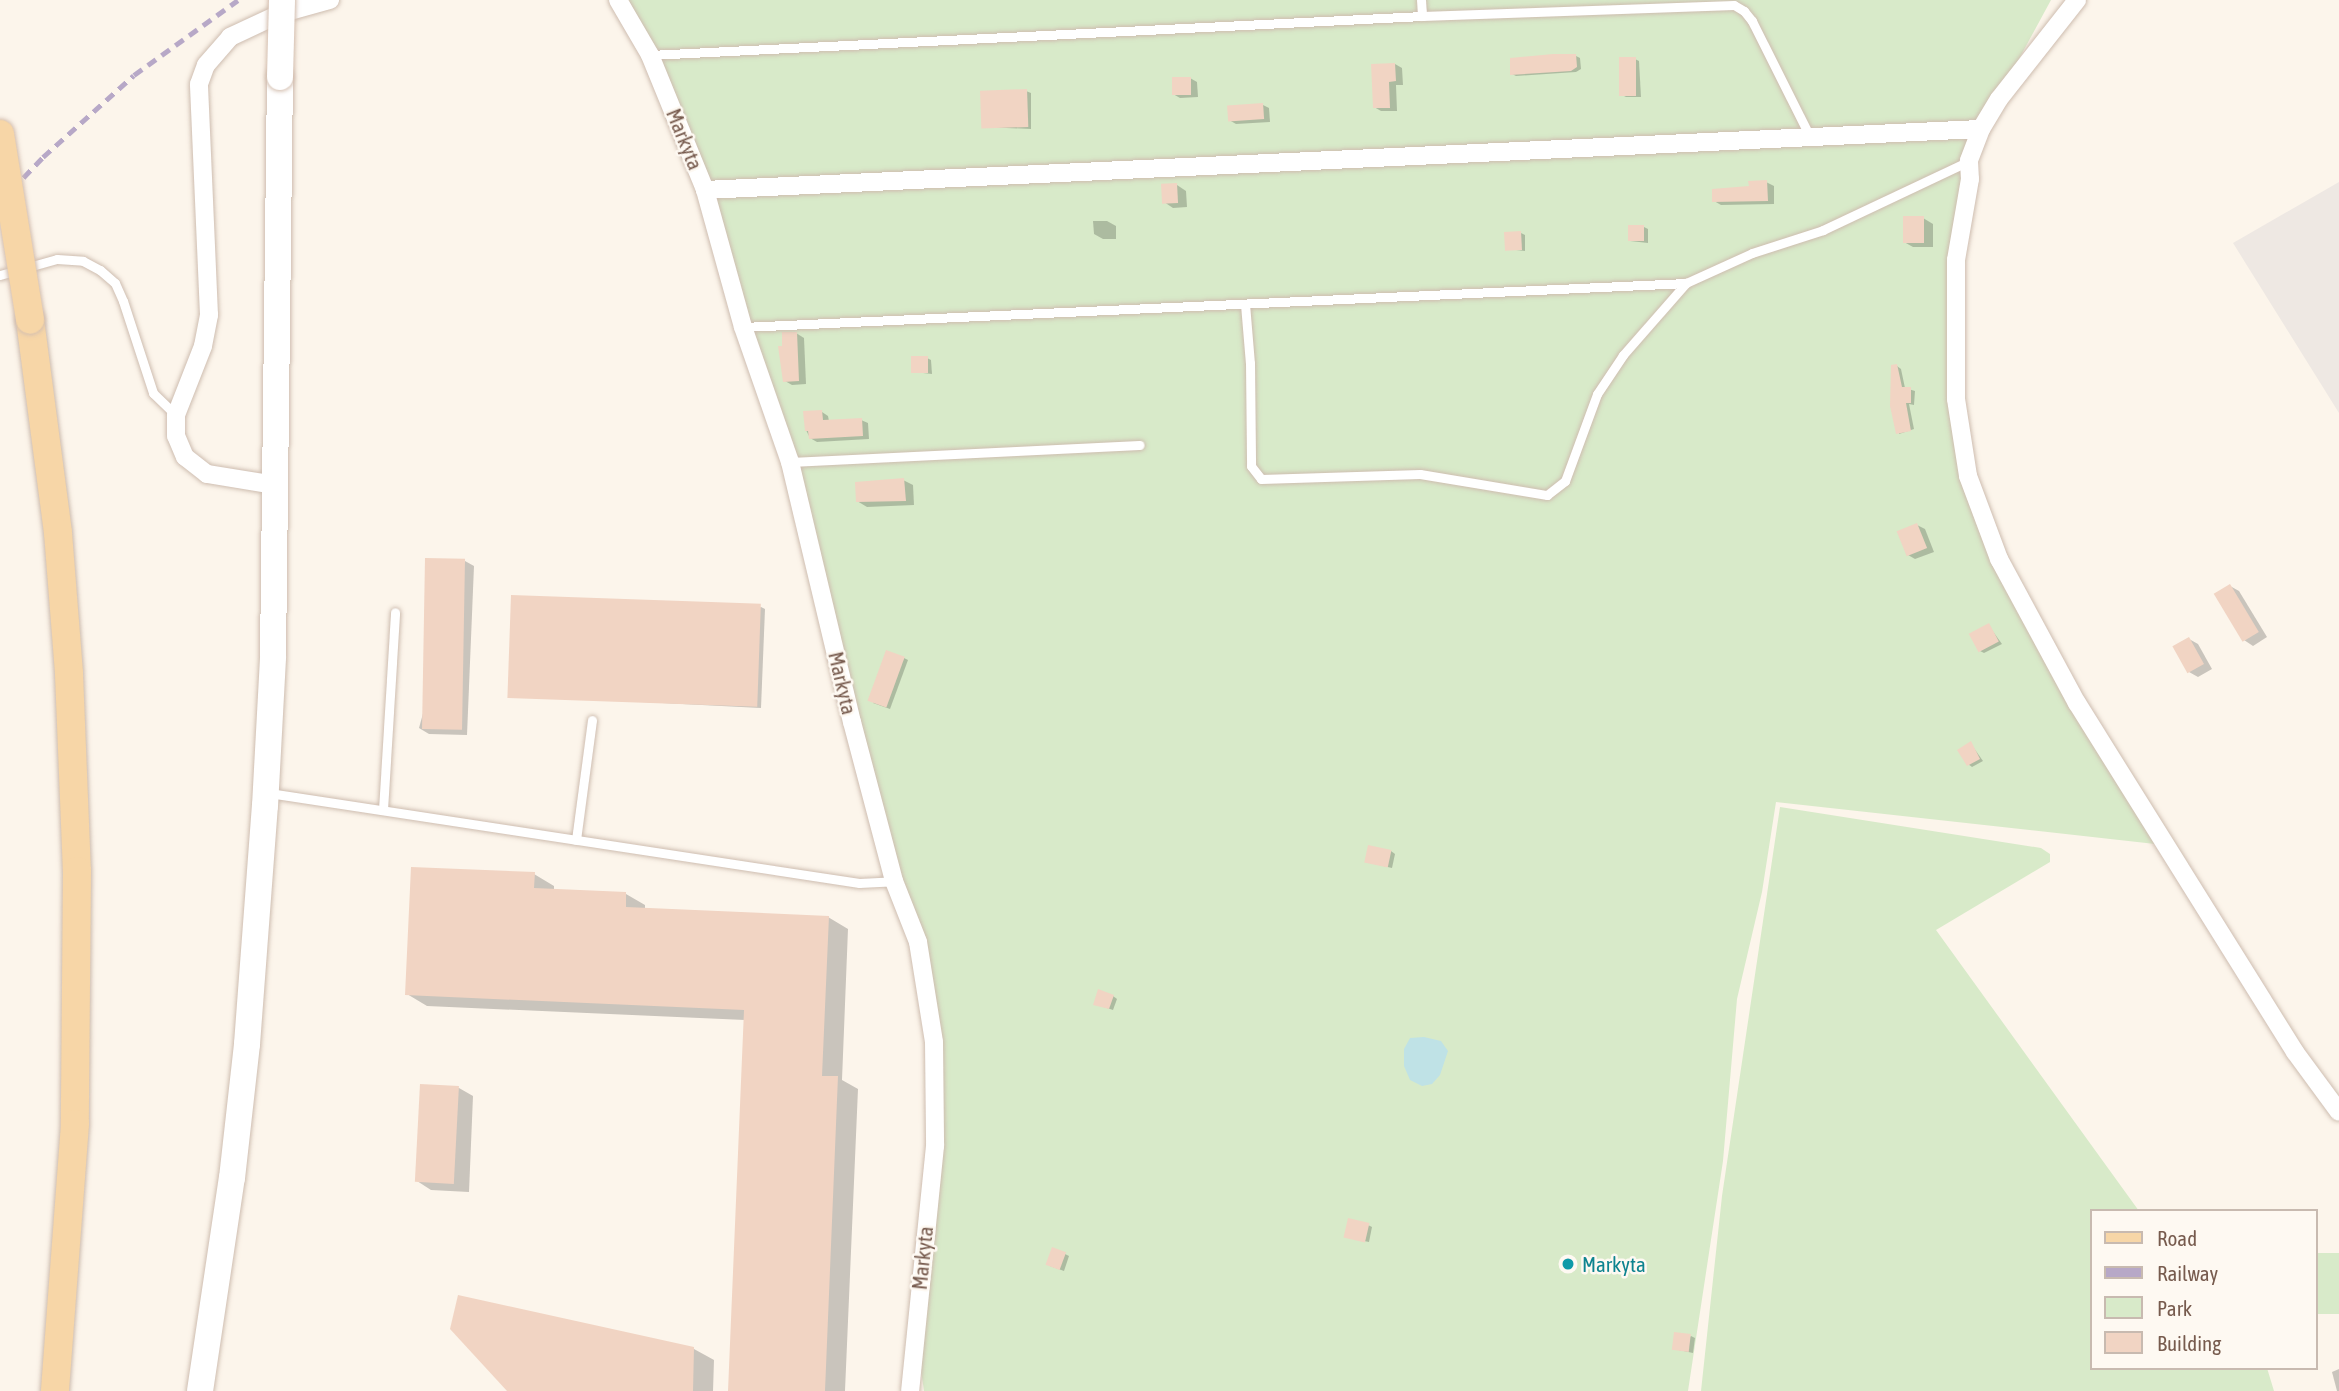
<!DOCTYPE html>
<style>
body{margin:0}
#map{position:relative;width:2339px;height:1391px;overflow:hidden;background:#fcf5eb;font-family:"Asap Condensed",sans-serif}
div>[style]{position:absolute}
[style*='--x']{left:calc(var(--x)*1px);top:calc(var(--y)*1px);width:calc(var(--w)*1px);rotate:calc(var(--a)*1deg)}
.industrial>*{inset:0;background:#eee8e3}
.green>*{inset:0;background:#d8eac9;transform-origin:0 0}
.water>*{inset:0;background:#bfe2e6}
.shadow>*{inset:0;background:#0003}
.building>*{inset:0;background:#f1d4c3;transform-origin:0 0}
.roads{filter:drop-shadow(0 0 2px #cebdb0) drop-shadow(0 0 2px #cebdb0)}
.service>*{height:9px;margin:-4.5px;padding:0 4.5px;transform-origin:4.5px;border-radius:4.5px;background:#fff}
.minor>*{height:18px;margin:-9px;padding:0 9px;transform-origin:9px;border-radius:9px;background:#fff}
.secondary>*{height:26px;margin:-13px;padding:0 13px;transform-origin:13px;border-radius:13px;background:#fff}
.primary>*{height:28px;margin:-14px;padding:0 14px;transform-origin:14px;border-radius:14px;background:#f7d6a7}
.rail>*{height:5px;margin-top:-2.5px;transform-origin:0;background:repeating-linear-gradient(90deg,#b7a8c7 0 10px,transparent 0 17px)}
.bridges{filter:drop-shadow(0 0 2px #d4bfb0) drop-shadow(0 0 2px #d4bfb0)}
.secondary-bridge>*{height:26px;margin:-13px;padding:0 13px;transform-origin:13px;border-radius:13px;background:#fff}
.primary-bridge>*{height:28px;margin:-14px;padding:0 14px;transform-origin:14px;border-radius:14px;background:#f7d6a7}
.dots>*{width:19px;height:19px;translate:-50% -50%;box-sizing:border-box;border:4px solid #fef9f2;border-radius:50%}
span{translate:-50% -50%;white-space:nowrap;text-align:center;line-height:1.15;-webkit-text-stroke:5px #fef9f2;paint-order:stroke}
.street-label{font-size:21px;color:#775b4e}
.culture-label{font-size:21px;color:#0d838f}
.left{translate:0 -50%;text-align:left}
.legend{position:absolute;left:2090px;top:1209px;width:228px;height:161px;box-sizing:border-box;background:#fef9f2;border:2px solid #c8bab0;margin:0;padding:9px 12px;list-style:none;font-size:21px;color:#775b4e}
.legend li{display:flex;align-items:center;gap:14px;height:35px}
.legend b{width:35px;border:2px solid #c8bab0}
</style>
<div id="map">
<div class="industrial">
<div style="clip-path:polygon(2339px 182px,2339px 413px,2233px 243px)"></div>
</div>
<div class="green">
<div style="clip-path:polygon(629px 0,2051px 0,1981px 129px,1970px 161px,1956px 399px,1984px 525px,2164px 845px,1776px 802px,1762px 892px,1737px 999px,1723px 1161px,1688px 1391px,924px 1391px,915px 1329px,934px 1042px,790px 462px)"></div>
<div style="clip-path:polygon(1780px 807px,2041px 848px,2050px 854px,2050px 862px,1936px 930px,2139px 1211px,2092px 1211px,2092px 1368px,2267px 1368px,2274px 1391px,1701px 1391px,1722px 1196px)"></div>
<div style="left:2316px;top:1253px;width:23px;height:61px"></div>
</div>
<div class="water">
<div style="clip-path:polygon(1424px 1037px,1441px 1041px,1448px 1051px,1440px 1075px,1432px 1084px,1422px 1086px,1410px 1080px,1404px 1066px,1404px 1049px,1410px 1038px)"></div>
</div>
<div class="shadow">
<div style="clip-path:polygon(1576px 56px,1580px 58px,1581px 69px,1576px 72px,1516px 76px,1512px 74px)"></div>
<div style="clip-path:polygon(1635px 59px,1639px 61px,1641px 97px,1626px 97px,1622px 95px)"></div>
<div style="clip-path:polygon(1395px 64px,1402px 68px,1403px 85px,1396px 85px,1397px 111px,1381px 111px,1374px 107px)"></div>
<div style="clip-path:polygon(1190px 78px,1197px 82px,1198px 97px,1180px 98px,1173px 94px)"></div>
<div style="clip-path:polygon(1026px 91px,1031px 93px,1031px 129px,984px 127px)"></div>
<div style="clip-path:polygon(1263px 105px,1269px 108px,1270px 122px,1236px 124px,1229px 120px)"></div>
<div style="clip-path:polygon(1766px 182px,1774px 186px,1774px 204px,1721px 205px,1714px 201px)"></div>
<div style="clip-path:polygon(1177px 185px,1186px 191px,1187px 207px,1173px 208px,1164px 202px)"></div>
<div style="clip-path:polygon(1923px 218px,1933px 224px,1933px 247px,1913px 247px,1904px 242px)"></div>
<div style="clip-path:polygon(1093px 221px,1107px 221px,1116px 226px,1116px 239px,1103px 239px,1094px 234px)"></div>
<div style="clip-path:polygon(1644px 227px,1648px 229px,1648px 243px,1630px 241px)"></div>
<div style="clip-path:polygon(1521px 233px,1525px 235px,1525px 251px,1507px 249px)"></div>
<div style="clip-path:polygon(796px 333px,804px 338px,806px 384px,792px 385px,785px 381px,784px 348px)"></div>
<div style="clip-path:polygon(927px 358px,931px 360px,932px 374px,914px 372px)"></div>
<div style="clip-path:polygon(1897px 366px,1901px 369px,1905px 388px,1915px 391px,1914px 405px,1909px 404px,1914px 429px,1899px 434px)"></div>
<div style="clip-path:polygon(822px 412px,828px 416px,829px 421px,861px 420px,868px 423px,869px 439px,817px 442px,810px 438px,806px 430px)"></div>
<div style="clip-path:polygon(903px 480px,913px 485px,914px 505px,867px 507px,857px 501px)"></div>
<div style="clip-path:polygon(1917px 525px,1925px 529px,1934px 552px,1915px 559px,1908px 555px)"></div>
<div style="clip-path:polygon(465px 561px,474px 566px,467px 735px,429px 734px,419px 728px)"></div>
<div style="clip-path:polygon(2230px 586px,2239px 591px,2267px 637px,2253px 646px,2244px 640px)"></div>
<div style="clip-path:polygon(761px 607px,765px 609px,761px 708px,524px 696px)"></div>
<div style="clip-path:polygon(1989px 626px,2002px 644px,1984px 653px,1980px 651px)"></div>
<div style="clip-path:polygon(2189px 639px,2198px 644px,2212px 669px,2198px 677px,2189px 672px)"></div>
<div style="clip-path:polygon(904px 658px,908px 660px,890px 709px,873px 703px)"></div>
<div style="clip-path:polygon(1971px 744px,1983px 761px,1972px 767px,1968px 764px)"></div>
<div style="clip-path:polygon(1391px 851px,1395px 854px,1392px 868px,1366px 862px)"></div>
<div style="clip-path:polygon(534px 874px,554px 886px,554px 890px,626px 894px,645px 905px,645px 909px,828px 917px,848px 929px,842px 1080px,858px 1089px,845px 1391px,729px 1391px,745px 1020px,427px 1006px,407px 994px)"></div>
<div style="clip-path:polygon(1113px 996px,1117px 999px,1113px 1010px,1095px 1004px)"></div>
<div style="clip-path:polygon(421px 1086px,459px 1088px,473px 1096px,469px 1192px,431px 1190px,417px 1181px)"></div>
<div style="clip-path:polygon(1368px 1225px,1372px 1227px,1369px 1242px,1349px 1238px)"></div>
<div style="clip-path:polygon(1065px 1254px,1069px 1256px,1064px 1271px,1050px 1266px)"></div>
<div style="clip-path:polygon(1691px 1336px,1695px 1338px,1693px 1353px,1674px 1349px)"></div>
<div style="clip-path:polygon(694px 1349px,714px 1360px,713px 1391px,509px 1391px)"></div>
<div style="clip-path:polygon(2339px 1369px,2339px 1391px,2337px 1391px,2332px 1372px)"></div>
</div>
<div class="building">
<div style="clip-path:polygon(1553px 54px,1576px 54px,1577px 67px,1571px 71px,1510px 75px,1510px 58px)"></div>
<div style="left:1619px;top:57px;width:17px;height:39px"></div>
<div style="clip-path:polygon(1395px 63px,1396px 81px,1389px 82px,1390px 108px,1373px 108px,1371px 64px)"></div>
<div style="left:1172px;top:77px;width:19px;height:18px"></div>
<div style="left:1027px;top:89px;width:38px;height:47px;rotate:88deg"></div>
<div style="left:1263px;top:103px;width:16px;height:36px;rotate:86deg"></div>
<div style="clip-path:polygon(1767px 180px,1768px 201px,1712px 202px,1712px 189px,1749px 186px,1748px 181px)"></div>
<div style="left:1177px;top:183px;width:20px;height:16px;rotate:87deg"></div>
<div style="left:1903px;top:216px;width:21px;height:27px"></div>
<div style="left:1644px;top:225px;width:16px;height:16px;rotate:90deg"></div>
<div style="left:1521px;top:231px;width:19px;height:17px;rotate:87deg"></div>
<div style="clip-path:polygon(782px 332px,797px 332px,799px 381px,783px 382px,778px 346px,782px 346px)"></div>
<div style="left:911px;top:356px;width:17px;height:17px"></div>
<div style="clip-path:polygon(1897px 364px,1902px 387px,1911px 387px,1911px 403px,1906px 403px,1911px 431px,1896px 434px,1890px 406px,1891px 365px)"></div>
<div style="clip-path:polygon(822px 410px,823px 420px,862px 418px,863px 436px,809px 439px,808px 431px,805px 431px,803px 411px)"></div>
<div style="clip-path:polygon(904px 478px,906px 501px,856px 502px,855px 482px)"></div>
<div style="left:1917px;top:523px;width:27px;height:22px;rotate:68deg"></div>
<div style="left:425px;top:558px;width:40px;height:171px;rotate:1deg"></div>
<div style="left:2230px;top:584px;width:56px;height:19px;rotate:59deg"></div>
<div style="left:511px;top:595px;width:250px;height:103px;rotate:2deg"></div>
<div style="left:1989px;top:623px;width:21px;height:23px;rotate:62deg"></div>
<div style="left:2189px;top:637px;width:31px;height:19px;rotate:61deg"></div>
<div style="left:886px;top:650px;width:20px;height:54px;rotate:20deg"></div>
<div style="clip-path:polygon(1971px 741px,1980px 759px,1967px 766px,1957px 750px)"></div>
<div style="left:1368px;top:845px;width:24px;height:18px;rotate:12deg"></div>
<div style="clip-path:polygon(411px 867px,535px 872px,534px 888px,626px 892px,626px 907px,829px 916px,822px 1076px,838px 1076px,825px 1391px,728px 1391px,744px 1010px,405px 995px)"></div>
<div style="clip-path:polygon(1098px 989px,1114px 995px,1109px 1009px,1093px 1005px)"></div>
<div style="left:420px;top:1084px;width:39px;height:98px;rotate:3deg"></div>
<div style="left:1348px;top:1218px;width:22px;height:20px;rotate:13deg"></div>
<div style="left:1052px;top:1247px;width:15px;height:19px;rotate:20deg"></div>
<div style="clip-path:polygon(458px 1295px,694px 1347px,693px 1391px,507px 1391px,450px 1329px)"></div>
<div style="left:1674px;top:1332px;width:17px;height:18px;rotate:7deg"></div>
</div>
<div class="roads">
<div class="service">
<div style="--x:1421;--y:0;--w:16;--a:86"></div>
<div style="--x:650;--y:55;--w:773;--a:-2.89"></div>
<div style="--x:1422;--y:16;--w:312;--a:-2"></div>
<div style="--x:1734;--y:5;--w:12;--a:31"></div>
<div style="--x:1744;--y:11;--w:13;--a:51"></div>
<div style="--x:1752;--y:21;--w:130;--a:63.4"></div>
<div style="--x:0;--y:275;--w:59;--a:-15.7"></div>
<div style="--x:57;--y:259;--w:26;--a:4"></div>
<div style="--x:83;--y:261;--w:19;--a:28"></div>
<div style="--x:100;--y:270;--w:20;--a:41"></div>
<div style="--x:115;--y:283;--w:20;--a:66"></div>
<div style="--x:123;--y:301;--w:97;--a:71.9"></div>
<div style="--x:153;--y:393;--w:32;--a:44"></div>
<div style="--x:1245;--y:304;--w:59;--a:85.2"></div>
<div style="--x:1250;--y:363;--w:103;--a:89.4"></div>
<div style="--x:1251;--y:466;--w:16;--a:52"></div>
<div style="--x:1261;--y:479;--w:159;--a:-1.8"></div>
<div style="--x:1420;--y:474;--w:129;--a:9.4"></div>
<div style="--x:1547;--y:495;--w:23;--a:-38"></div>
<div style="--x:1565;--y:481;--w:93;--a:-69.8"></div>
<div style="--x:1597;--y:394;--w:47;--a:-56.3"></div>
<div style="--x:1623;--y:355;--w:96;--a:-48.8"></div>
<div style="--x:743;--y:327;--w:944;--a:-2.67"></div>
<div style="--x:1686;--y:283;--w:72;--a:-24.4"></div>
<div style="--x:1752;--y:253;--w:75;--a:-17.9"></div>
<div style="--x:1823;--y:230;--w:161;--a:-25.3"></div>
<div style="--x:790;--y:462;--w:350;--a:-2.8"></div>
<div style="--x:269;--y:793;--w:597;--a:8.67"></div>
<div style="--x:859;--y:883;--w:35;--a:-3"></div>
<div style="--x:383;--y:810;--w:198;--a:-86.5"></div>
<div style="--x:576;--y:840;--w:121;--a:-82.4"></div>
</div>
<div class="minor">
<div style="--x:618;--y:0;--w:64;--a:59.8"></div>
<div style="--x:650;--y:55;--w:146;--a:67.8"></div>
<div style="--x:705;--y:190;--w:142;--a:74.5"></div>
<div style="--x:743;--y:327;--w:143;--a:70.8"></div>
<div style="--x:790;--y:462;--w:267;--a:76.6"></div>
<div style="--x:852;--y:722;--w:164;--a:75.2"></div>
<div style="--x:894;--y:881;--w:66;--a:68.5"></div>
<div style="--x:918;--y:942;--w:101;--a:80.9"></div>
<div style="--x:934;--y:1042;--w:104;--a:89.4"></div>
<div style="--x:935;--y:1146;--w:246;--a:95.8"></div>
<div style="--x:2077;--y:0;--w:126;--a:128.2"></div>
<div style="--x:1999;--y:99;--w:35;--a:121"></div>
<div style="--x:1981;--y:129;--w:34;--a:111"></div>
<div style="--x:1969;--y:161;--w:18;--a:87"></div>
<div style="--x:1970;--y:179;--w:82;--a:99.8"></div>
<div style="--x:1956;--y:260;--w:139;--a:90"></div>
<div style="--x:1956;--y:399;--w:78;--a:81.1"></div>
<div style="--x:1968;--y:476;--w:89;--a:69.5"></div>
<div style="--x:1999;--y:559;--w:164;--a:61.6"></div>
<div style="--x:2077;--y:703;--w:411;--a:58"></div>
<div style="--x:2295;--y:1052;--w:74;--a:53.7"></div>
<div style="--x:705;--y:190;--w:1277;--a:-2.74"></div>
<div style="--x:275;--y:485;--w:69;--a:-170.8"></div>
<div style="--x:207;--y:474;--w:28;--a:-142"></div>
<div style="--x:185;--y:457;--w:23;--a:-113"></div>
<div style="--x:176;--y:436;--w:21;--a:-90"></div>
<div style="--x:176;--y:415;--w:74;--a:-68.6"></div>
<div style="--x:203;--y:346;--w:32;--a:-79"></div>
<div style="--x:209;--y:315;--w:231;--a:-92.5"></div>
<div style="--x:199;--y:84;--w:20;--a:-70"></div>
<div style="--x:206;--y:65;--w:37;--a:-49"></div>
<div style="--x:230;--y:37;--w:54;--a:-25.1"></div>
<div style="--x:279;--y:14;--w:53;--a:-15.4"></div>
</div>
<div class="secondary">
<div style="--x:200;--y:1391;--w:215;--a:-81.5"></div>
<div style="--x:232;--y:1178;--w:135;--a:-83.6"></div>
<div style="--x:247;--y:1044;--w:239;--a:-85.7"></div>
<div style="--x:265;--y:806;--w:150;--a:-86.9"></div>
<div style="--x:273;--y:656;--w:579;--a:-89.31"></div>
</div>
<div class="primary">
<div style="--x:30;--y:320;--w:215;--a:82.5"></div>
<div style="--x:58;--y:533;--w:141;--a:85.5"></div>
<div style="--x:69;--y:674;--w:197;--a:87.7"></div>
<div style="--x:77;--y:871;--w:253;--a:90.5"></div>
<div style="--x:75;--y:1124;--w:268;--a:94.3"></div>
</div>
</div>
<div class="rail">
<div style="--x:0;--y:202;--w:62;--a:-46.3"></div>
<div style="--x:43;--y:157;--w:122;--a:-42"></div>
<div style="--x:134;--y:75;--w:128;--a:-35.8"></div>
</div>
<div class="bridges">
<div class="secondary-bridge">
<div style="--x:280;--y:77;--w:77;--a:-88.5"></div>
</div>
<div class="primary-bridge">
<div style="--x:0;--y:134;--w:188;--a:80.8"></div>
</div>
</div>
<div class="dots">
<div style="left:1568px;top:1264px;background:#0f9aa8"></div>
</div>
<div class="street-label">
<span style="left:685px;top:139px;rotate:68deg">Markyta</span>
<span style="left:843px;top:683px;rotate:77deg">Markyta</span>
<span style="left:922px;top:1258px;rotate:-84deg">Markyta</span>
</div>
<div class="culture-label">
<span class="left" style="left:1582px;top:1264px">Markyta</span>
</div>
<ul class="legend">
<li><b style="height:9px;background:#f7d6a7"></b>Road</li>
<li><b style="height:9px;background:#b7a8c7"></b>Railway</li>
<li><b style="height:19px;background:#d8eac9"></b>Park</li>
<li><b style="height:19px;background:#f1d4c3"></b>Building</li>
</ul>
</div>
